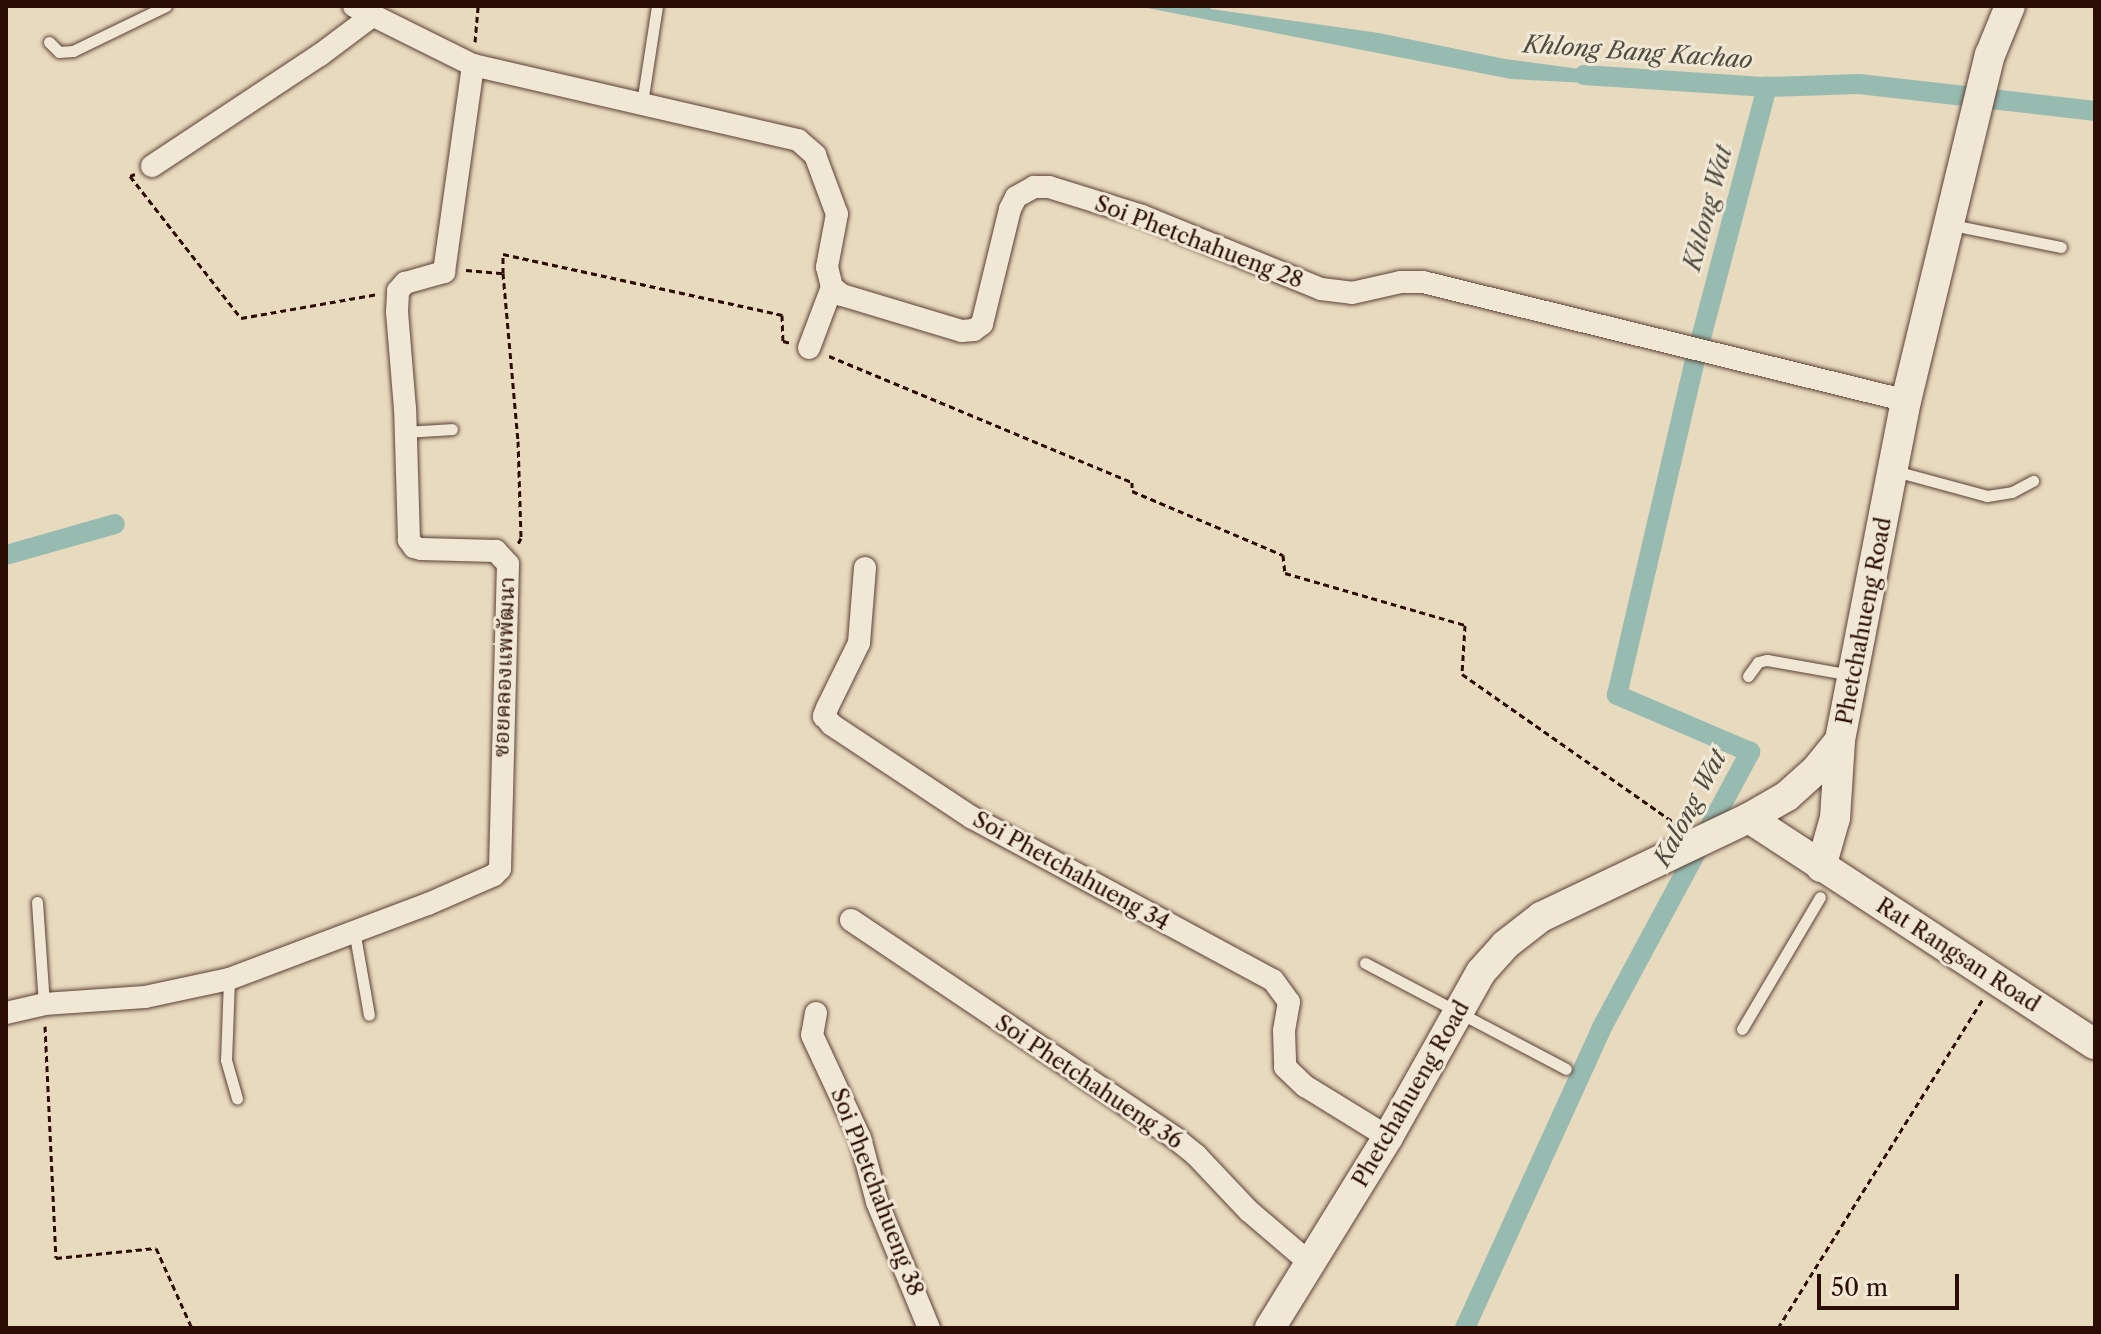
<!DOCTYPE html>
<meta charset="utf-8">
<style>
body{margin:0}
#map{position:relative;width:2101px;height:1334px;overflow:hidden;background:#e8dabf;font-family:"Libre Caslon Text","Noto Serif Thai",serif}
div>[style]{position:absolute}
[style*='--x']{left:calc(var(--x)*1px);top:calc(var(--y)*1px);width:calc(var(--w)*1px);rotate:calc(var(--a)*1deg)}
.water>*{inset:0;background:#97bbb1}
.canal>*{height:20px;margin:-10px;padding:0 10px;transform-origin:10px;border-radius:10px;background:#97bbb1}
.path>*{height:3px;margin-top:-1.5px;transform-origin:0;background:repeating-linear-gradient(90deg,#2a0e05 0 6px,transparent 0 10px)}
.roads{filter:drop-shadow(0 0 2px #5a4134) drop-shadow(0 0 2px #5a4134)}
.lane>*{height:11px;margin:-5.5px;padding:0 5.5px;transform-origin:5.5px;border-radius:5.5px;background:#f0e7d5}
.street>*{height:22px;margin:-11px;padding:0 11px;transform-origin:11px;border-radius:11px;background:#f0e7d5}
.secondary>*{height:30px;margin:-15px;padding:0 15px;transform-origin:15px;border-radius:15px;background:#f0e7d5}
span{translate:-50% -50%;white-space:nowrap;text-align:center;line-height:1.15;-webkit-text-stroke:6px #f0e7d5;paint-order:stroke}
.street-label{font-size:22px;color:#2a0e05}
.water-label{font-size:24px;color:#504b41;font-style:italic}
.frame{position:absolute;inset:0;border:8px solid #2a0e05;pointer-events:none}
.scale{position:absolute;left:1817px;top:1274px;width:142px;height:36px;box-sizing:border-box;border:4px solid #2a0e05;border-top:0;padding-left:10px;font-size:24px;line-height:28px;white-space:nowrap;color:#2a0e05;-webkit-text-stroke:6px #f0e7d5;paint-order:stroke}
</style>
<div id="map">
<div class="water">
<div style="clip-path:polygon(1137px 6px,1211px 6px,1211px 9px,1379px 33px,1505px 59px,1610px 73px,1607px 84px,1511px 79px)"></div>
</div>
<div class="canal">
<div style="--x:1584;--y:75;--w:183;--a:3.8"></div>
<div style="--x:1767;--y:87;--w:92;--a:-1.9"></div>
<div style="--x:1859;--y:84;--w:238;--a:6.5"></div>
<div style="--x:1700;--y:342;--w:264;--a:-75.3"></div>
<div style="--x:6;--y:555;--w:113;--a:-15.9"></div>
<div style="--x:1465;--y:1328;--w:328;--a:-65.5"></div>
<div style="--x:1601;--y:1029;--w:315;--a:-61.7"></div>
<div style="--x:1750;--y:752;--w:145;--a:-156.8"></div>
<div style="--x:1617;--y:695;--w:343;--a:-76.9"></div>
</div>
<div class="path">
<div style="--x:475;--y:42;--w:36;--a:-85"></div>
<div style="--x:135;--y:174;--w:5;--a:158"></div>
<div style="--x:130;--y:176;--w:180;--a:52"></div>
<div style="--x:241;--y:318;--w:139;--a:-9.9"></div>
<div style="--x:466;--y:270;--w:37;--a:5"></div>
<div style="--x:503;--y:273;--w:169;--a:84.9"></div>
<div style="--x:518;--y:441;--w:97;--a:88.2"></div>
<div style="--x:521;--y:538;--w:9;--a:117"></div>
<div style="--x:503;--y:273;--w:19;--a:-90"></div>
<div style="--x:503;--y:254;--w:286;--a:12.3"></div>
<div style="--x:782;--y:315;--w:26;--a:88"></div>
<div style="--x:783;--y:341;--w:8;--a:14"></div>
<div style="--x:829;--y:356;--w:328;--a:22.6"></div>
<div style="--x:1132;--y:482;--w:9;--a:90"></div>
<div style="--x:1132;--y:491;--w:164;--a:23"></div>
<div style="--x:1283;--y:555;--w:18;--a:84"></div>
<div style="--x:1285;--y:573;--w:187;--a:16.1"></div>
<div style="--x:1465;--y:625;--w:49;--a:93.5"></div>
<div style="--x:1462;--y:674;--w:265;--a:35"></div>
<div style="--x:45;--y:1026;--w:232;--a:87.3"></div>
<div style="--x:56;--y:1258;--w:100;--a:-5.7"></div>
<div style="--x:156;--y:1248;--w:88;--a:65.8"></div>
<div style="--x:1778;--y:1328;--w:388;--a:-58.1"></div>
</div>
<div class="roads">
<div class="lane">
<div style="--x:49;--y:42;--w:14;--a:45"></div>
<div style="--x:59;--y:52;--w:14;--a:-4"></div>
<div style="--x:73;--y:51;--w:103;--a:-25.8"></div>
<div style="--x:642;--y:103;--w:98;--a:-81.2"></div>
<div style="--x:1952;--y:225;--w:111;--a:11.4"></div>
<div style="--x:406;--y:432;--w:46;--a:-3.7"></div>
<div style="--x:1895;--y:471;--w:95;--a:15.2"></div>
<div style="--x:1987;--y:496;--w:25;--a:-9"></div>
<div style="--x:2012;--y:492;--w:24;--a:-28"></div>
<div style="--x:1748;--y:676;--w:17;--a:-54"></div>
<div style="--x:1758;--y:662;--w:9;--a:-13"></div>
<div style="--x:1767;--y:660;--w:85;--a:10.1"></div>
<div style="--x:37;--y:902;--w:102;--a:86.1"></div>
<div style="--x:354;--y:930;--w:86;--a:80"></div>
<div style="--x:1365;--y:963;--w:227;--a:27.8"></div>
<div style="--x:229;--y:979;--w:81;--a:92.1"></div>
<div style="--x:226;--y:1060;--w:40;--a:74"></div>
<div style="--x:1742;--y:1029;--w:153;--a:-59.4"></div>
</div>
<div class="street">
<div style="--x:354;--y:6;--w:133;--a:26.4"></div>
<div style="--x:473;--y:65;--w:334;--a:13"></div>
<div style="--x:798;--y:140;--w:23;--a:41"></div>
<div style="--x:815;--y:155;--w:63;--a:69.6"></div>
<div style="--x:837;--y:214;--w:54;--a:100.7"></div>
<div style="--x:827;--y:267;--w:21;--a:76"></div>
<div style="--x:832;--y:287;--w:13;--a:39"></div>
<div style="--x:842;--y:295;--w:125;--a:16.7"></div>
<div style="--x:962;--y:331;--w:12;--a:-5"></div>
<div style="--x:974;--y:330;--w:10;--a:-37"></div>
<div style="--x:982;--y:324;--w:118;--a:-76.3"></div>
<div style="--x:1010;--y:209;--w:13;--a:-63"></div>
<div style="--x:1016;--y:197;--w:21;--a:-29"></div>
<div style="--x:1034;--y:187;--w:15;--a:0"></div>
<div style="--x:1049;--y:187;--w:97;--a:17.3"></div>
<div style="--x:1142;--y:216;--w:193;--a:22.2"></div>
<div style="--x:1321;--y:289;--w:31;--a:7"></div>
<div style="--x:1352;--y:293;--w:50;--a:-12.7"></div>
<div style="--x:1401;--y:282;--w:22;--a:0"></div>
<div style="--x:1423;--y:282;--w:497;--a:13.8"></div>
<div style="--x:152;--y:166;--w:201;--a:-33.5"></div>
<div style="--x:320;--y:55;--w:65;--a:-36.9"></div>
<div style="--x:809;--y:348;--w:65;--a:-69.3"></div>
<div style="--x:865;--y:568;--w:75;--a:94.6"></div>
<div style="--x:859;--y:643;--w:72;--a:116.2"></div>
<div style="--x:827;--y:708;--w:9;--a:111"></div>
<div style="--x:824;--y:716;--w:12;--a:48"></div>
<div style="--x:832;--y:725;--w:167;--a:33.5"></div>
<div style="--x:971;--y:817;--w:343;--a:28.4"></div>
<div style="--x:1273;--y:980;--w:27;--a:54"></div>
<div style="--x:1289;--y:1002;--w:29;--a:100"></div>
<div style="--x:1284;--y:1031;--w:36;--a:88"></div>
<div style="--x:1285;--y:1067;--w:28;--a:44"></div>
<div style="--x:1305;--y:1086;--w:97;--a:31.6"></div>
<div style="--x:851;--y:920;--w:391;--a:33.9"></div>
<div style="--x:1175;--y:1138;--w:27;--a:39"></div>
<div style="--x:1196;--y:1155;--w:77;--a:46.6"></div>
<div style="--x:1249;--y:1211;--w:82;--a:40.5"></div>
<div style="--x:6;--y:1013;--w:39;--a:-13"></div>
<div style="--x:44;--y:1004;--w:101;--a:-4"></div>
<div style="--x:145;--y:997;--w:86;--a:-12.1"></div>
<div style="--x:229;--y:979;--w:213;--a:-20.7"></div>
<div style="--x:428;--y:904;--w:72;--a:-23.7"></div>
<div style="--x:494;--y:875;--w:8;--a:-45"></div>
<div style="--x:500;--y:869;--w:305;--a:-88.5"></div>
<div style="--x:508;--y:564;--w:18;--a:-133"></div>
<div style="--x:496;--y:551;--w:75;--a:-178.5"></div>
<div style="--x:421;--y:549;--w:7;--a:-164"></div>
<div style="--x:414;--y:547;--w:9;--a:-126"></div>
<div style="--x:409;--y:540;--w:131;--a:-91.7"></div>
<div style="--x:405;--y:409;--w:97;--a:-94.7"></div>
<div style="--x:397;--y:312;--w:21;--a:-87"></div>
<div style="--x:398;--y:291;--w:11;--a:-49"></div>
<div style="--x:405;--y:283;--w:41;--a:-15.8"></div>
<div style="--x:444;--y:272;--w:209;--a:-82"></div>
<div style="--x:816;--y:1013;--w:22;--a:100"></div>
<div style="--x:812;--y:1035;--w:114;--a:65"></div>
<div style="--x:860;--y:1138;--w:66;--a:75.1"></div>
<div style="--x:877;--y:1202;--w:136;--a:67.6"></div>
</div>
<div class="secondary">
<div style="--x:1749;--y:818;--w:413;--a:33.2"></div>
<div style="--x:1821;--y:867;--w:51;--a:-74.1"></div>
<div style="--x:1835;--y:818;--w:78;--a:-86.3"></div>
<div style="--x:1270;--y:1328;--w:225;--a:-58.3"></div>
<div style="--x:1388;--y:1137;--w:189;--a:-60.6"></div>
<div style="--x:1481;--y:972;--w:36;--a:-48"></div>
<div style="--x:1505;--y:945;--w:46;--a:-37.9"></div>
<div style="--x:1541;--y:917;--w:230;--a:-25.5"></div>
<div style="--x:1749;--y:818;--w:44;--a:-30.1"></div>
<div style="--x:1787;--y:796;--w:39;--a:-42"></div>
<div style="--x:1816;--y:770;--w:38;--a:-51"></div>
<div style="--x:1840;--y:740;--w:345;--a:-79"></div>
<div style="--x:1906;--y:401;--w:356;--a:-76.4"></div>
<div style="--x:1990;--y:55;--w:53;--a:-67.8"></div>
</div>
</div>
<div class="street-label">
<span style="left:1199px;top:242px;rotate:21deg">Soi Phetchahueng 28</span>
<span style="left:1864px;top:621px;rotate:-79deg">Phetchahueng Road</span>
<span style="left:504px;top:667px;rotate:-88deg">ซอยคลองแพพัฒนา</span>
<span style="left:1071px;top:871px;rotate:29deg">Soi Phetchahueng 34</span>
<span style="left:1958px;top:955px;rotate:33deg">Rat Rangsan Road</span>
<span style="left:1089px;top:1082px;rotate:34deg">Soi Phetchahueng 36</span>
<span style="left:1411px;top:1094px;rotate:-60deg">Phetchahueng Road</span>
<span style="left:877px;top:1192px;rotate:69deg">Soi Phetchahueng 38</span>
</div>
<div class="water-label">
<span style="left:1638px;top:52px;rotate:4deg">Khlong Bang Kachao</span>
<span style="left:1708px;top:208px;rotate:-75deg">Khlong Wat</span>
<span style="left:1690px;top:808px;rotate:-62deg">Kalong Wat</span>
</div>
<div class="frame"></div>
<div class="scale">50 m</div>
</div>
